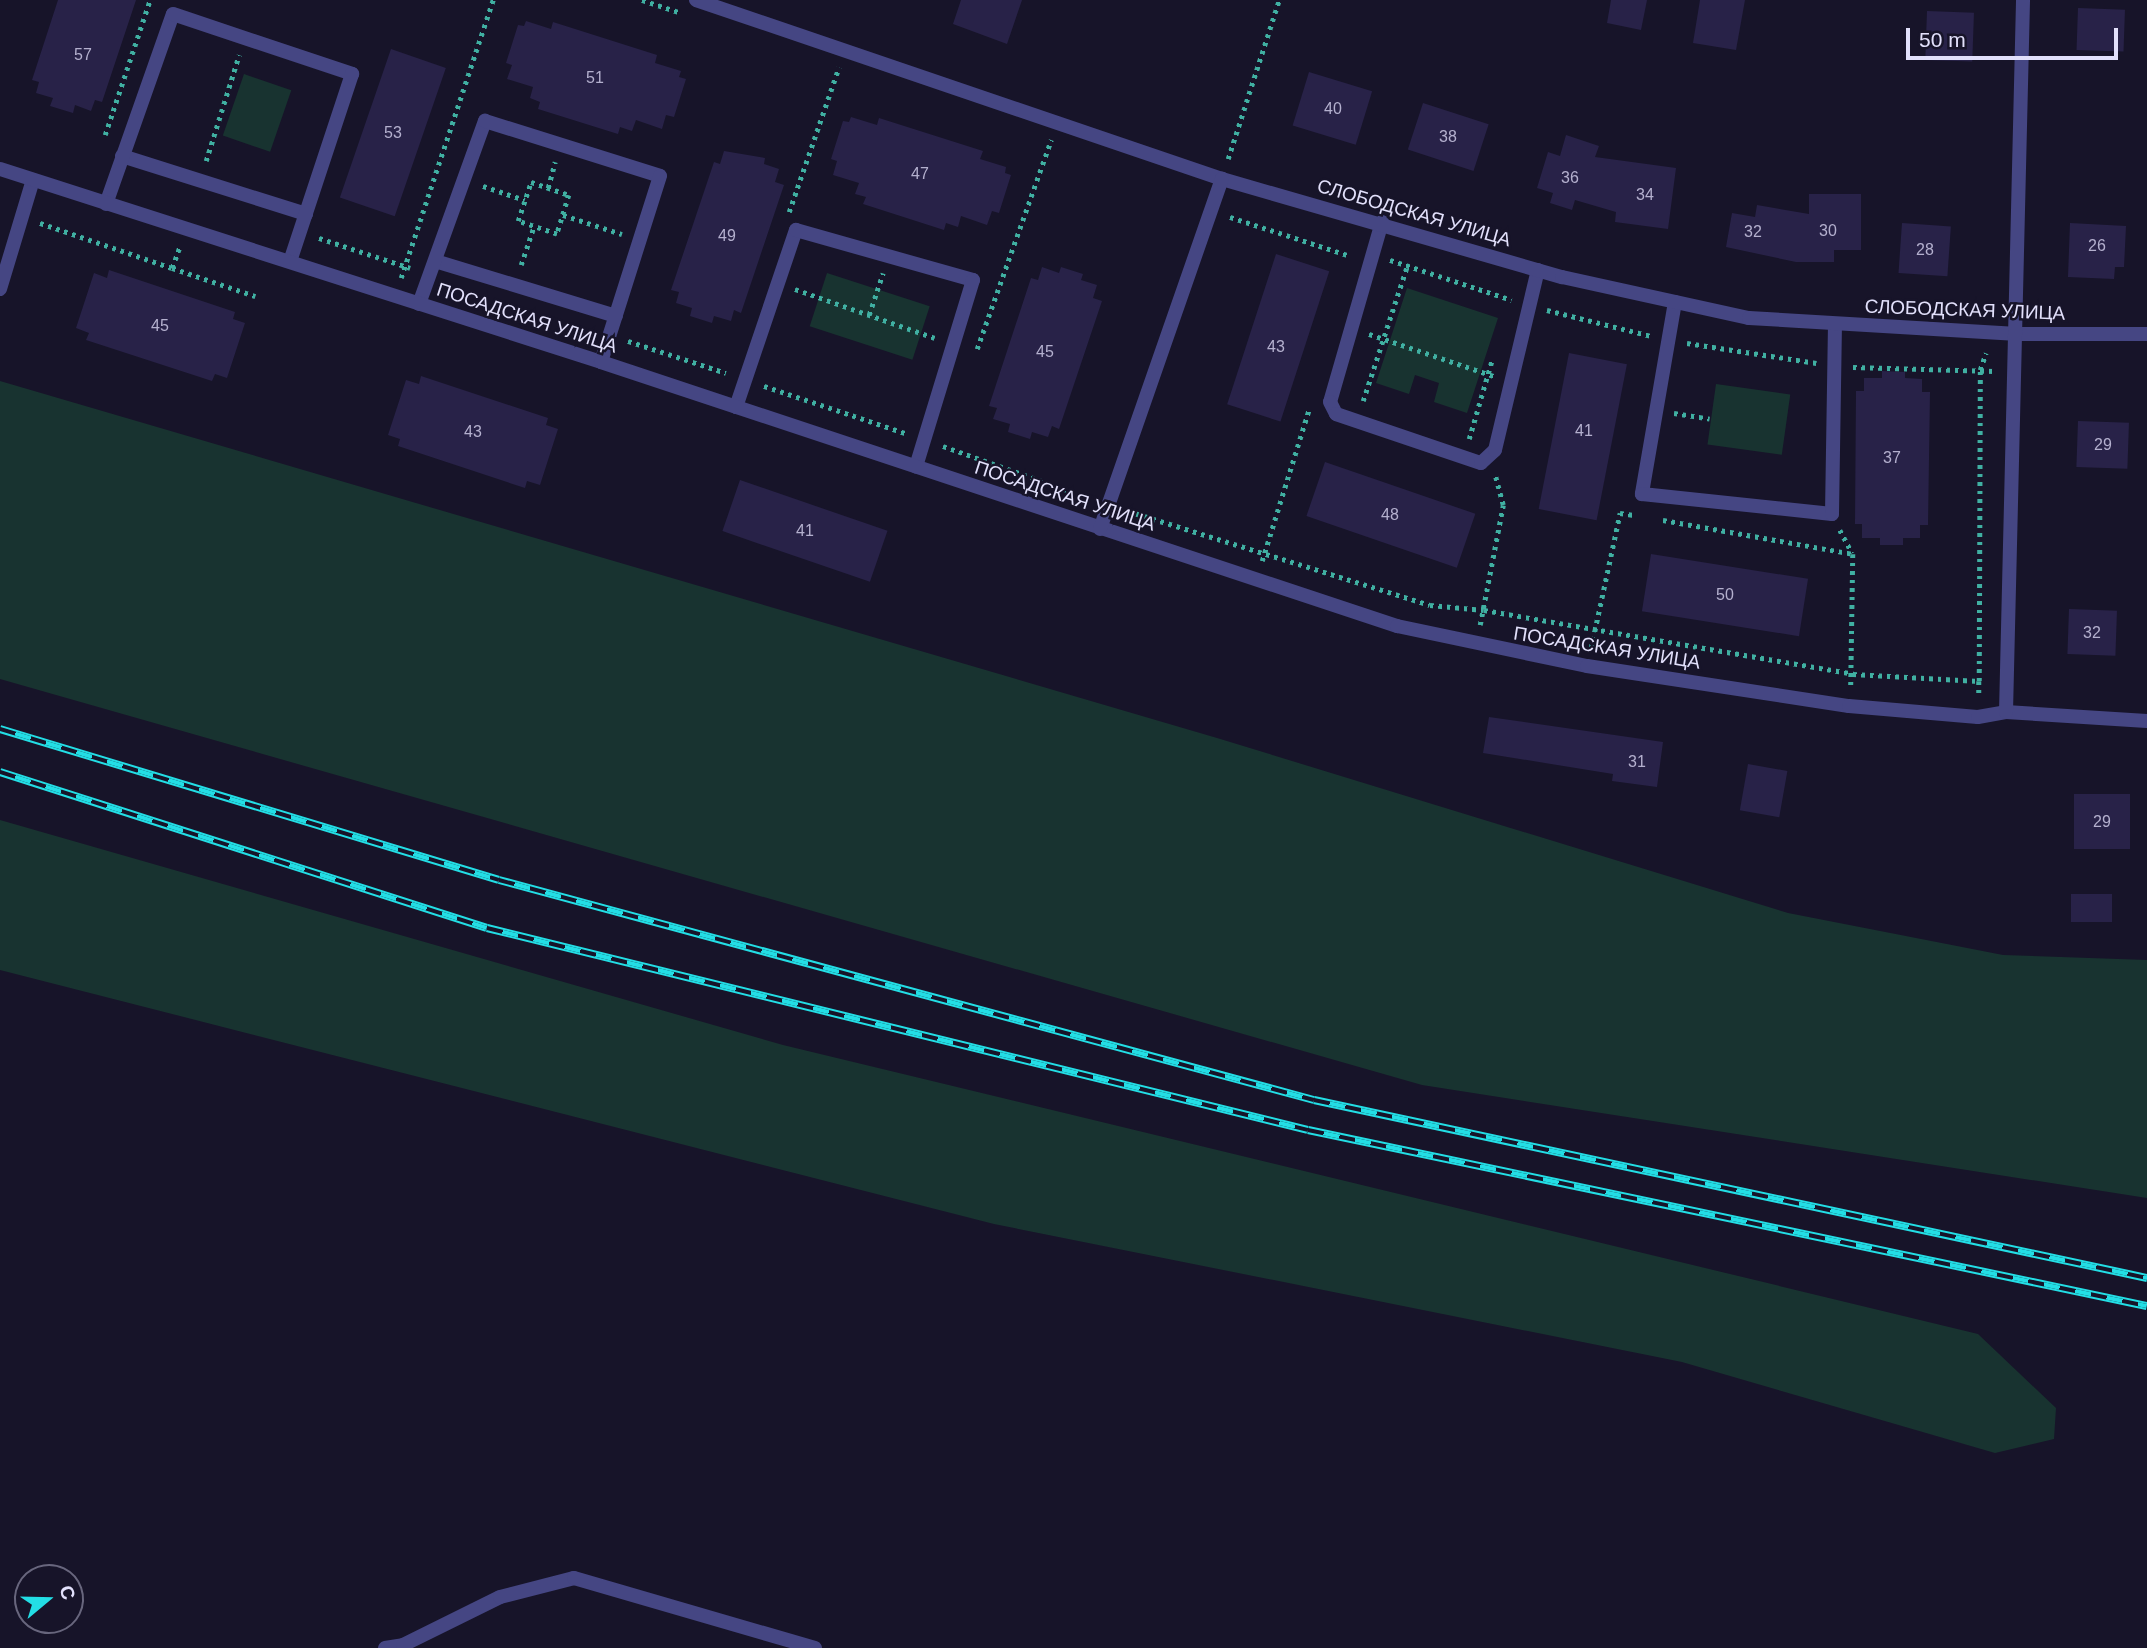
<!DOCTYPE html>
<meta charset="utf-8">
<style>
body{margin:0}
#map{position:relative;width:2147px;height:1648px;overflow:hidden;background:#171429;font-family:Arial,sans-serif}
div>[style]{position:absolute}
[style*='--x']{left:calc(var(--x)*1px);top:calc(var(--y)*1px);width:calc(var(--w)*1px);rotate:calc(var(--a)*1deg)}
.green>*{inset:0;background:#183330;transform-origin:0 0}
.building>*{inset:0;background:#282248;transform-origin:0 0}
.path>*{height:4.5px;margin-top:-2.25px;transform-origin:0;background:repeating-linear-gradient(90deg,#40b0a2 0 3.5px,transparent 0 8.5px)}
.lane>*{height:14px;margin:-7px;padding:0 7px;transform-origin:7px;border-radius:7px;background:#454683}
.street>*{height:14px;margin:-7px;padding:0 7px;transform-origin:7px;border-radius:7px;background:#454683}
.rail>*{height:8px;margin-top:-4px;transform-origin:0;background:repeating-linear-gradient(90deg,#171429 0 16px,#23dee5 0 32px);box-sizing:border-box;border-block:2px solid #23dee5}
span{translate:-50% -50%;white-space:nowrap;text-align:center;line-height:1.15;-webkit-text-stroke:5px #171429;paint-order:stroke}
.number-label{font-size:16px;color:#b4b0ce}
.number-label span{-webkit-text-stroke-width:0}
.street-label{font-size:19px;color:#e2e0fb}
.north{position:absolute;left:14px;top:1564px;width:70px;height:70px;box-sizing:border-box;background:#171429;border:2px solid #68667d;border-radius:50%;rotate:71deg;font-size:19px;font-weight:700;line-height:28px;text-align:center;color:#e2e0fb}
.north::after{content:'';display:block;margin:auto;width:24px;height:32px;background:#23dee5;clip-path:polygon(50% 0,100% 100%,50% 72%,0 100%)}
.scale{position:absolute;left:1906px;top:28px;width:212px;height:32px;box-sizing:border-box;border:4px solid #e2e0fb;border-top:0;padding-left:9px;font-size:21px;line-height:24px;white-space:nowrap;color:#e2e0fb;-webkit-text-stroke:5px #171429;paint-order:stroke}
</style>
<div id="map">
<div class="green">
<div style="left:244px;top:74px;width:50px;height:65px;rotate:19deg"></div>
<div style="left:827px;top:273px;width:108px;height:56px;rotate:18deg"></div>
<div style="clip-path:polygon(1407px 288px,1498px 318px,1467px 413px,1434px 402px,1439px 383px,1415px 375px,1409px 394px,1376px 383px)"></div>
<div style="clip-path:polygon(0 381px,1217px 738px,1788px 913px,2003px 955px,2147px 960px,2147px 1198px,1422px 1085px,0 679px)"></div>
<div style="left:1716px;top:384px;width:75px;height:61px;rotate:8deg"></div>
<div style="clip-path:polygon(0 820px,783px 1045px,1978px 1334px,2056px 1408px,2054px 1439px,1995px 1453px,1682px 1362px,994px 1224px,0 970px)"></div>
</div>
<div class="building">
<div style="clip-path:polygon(58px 0,136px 0,102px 102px,95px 100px,91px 111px,75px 105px,73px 113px,50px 106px,53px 98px,36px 93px,39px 82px,32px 80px)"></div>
<div style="clip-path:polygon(961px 0,1022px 0,1007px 44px,953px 24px)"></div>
<div style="clip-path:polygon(1611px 0,1647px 0,1641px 30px,1607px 23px)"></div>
<div style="clip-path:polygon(1700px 0,1745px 0,1736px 50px,1693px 43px)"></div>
<div style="left:2078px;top:8px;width:47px;height:42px;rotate:2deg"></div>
<div style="left:1927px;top:11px;width:47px;height:49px;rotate:2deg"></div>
<div style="clip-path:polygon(526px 21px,551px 29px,553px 22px,657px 55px,655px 63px,681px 71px,679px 77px,686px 79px,674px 117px,666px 115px,662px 129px,636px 120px,632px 131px,620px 127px,618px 134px,538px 109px,540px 102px,530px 98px,533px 87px,507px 79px,512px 65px,506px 63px,518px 25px,524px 26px)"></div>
<div style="left:391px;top:49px;width:58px;height:157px;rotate:19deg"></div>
<div style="left:1309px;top:72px;width:66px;height:56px;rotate:17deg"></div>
<div style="left:1423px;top:103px;width:69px;height:49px;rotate:18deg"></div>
<div style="clip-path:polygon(851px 117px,877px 125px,879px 118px,983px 151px,980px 159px,1006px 167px,1005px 173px,1011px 175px,999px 213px,992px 211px,987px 225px,961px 216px,958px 227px,946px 223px,944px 230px,863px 204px,866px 197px,855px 194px,859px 183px,833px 175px,837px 161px,831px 159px,843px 121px,849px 122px)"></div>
<div style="clip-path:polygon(1566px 135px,1599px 146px,1595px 157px,1676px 168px,1668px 229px,1615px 222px,1616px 212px,1575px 200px,1572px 210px,1550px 203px,1553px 193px,1537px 188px,1548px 152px,1560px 156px)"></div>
<div style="clip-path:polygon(724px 151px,765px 158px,764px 164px,779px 169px,775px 182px,784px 185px,741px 313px,734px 310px,731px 321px,714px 316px,712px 323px,690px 316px,692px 308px,676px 303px,679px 292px,671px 290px,714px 162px,720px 164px)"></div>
<div style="clip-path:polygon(1809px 194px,1861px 194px,1861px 250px,1834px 250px,1834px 262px,1796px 262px,1726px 247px,1732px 213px,1755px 217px,1757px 205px,1809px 214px)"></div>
<div style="left:1902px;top:223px;width:49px;height:50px;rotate:4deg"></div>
<div style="clip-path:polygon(2070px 223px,2126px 226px,2124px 267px,2115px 267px,2114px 279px,2068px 277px)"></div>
<div style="left:1276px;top:254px;width:56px;height:158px;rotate:18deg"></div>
<div style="clip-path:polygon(1042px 267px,1059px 273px,1061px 267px,1083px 274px,1081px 280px,1097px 285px,1093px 298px,1102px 301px,1059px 429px,1052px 426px,1048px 437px,1032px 432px,1030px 439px,1008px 432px,1010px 424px,993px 419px,997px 408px,989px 406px,1031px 278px,1038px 280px)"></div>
<div style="clip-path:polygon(109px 270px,235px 312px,233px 319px,245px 323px,227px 378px,215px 374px,212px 381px,86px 340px,89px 333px,76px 328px,94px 273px,107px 278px)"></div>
<div style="left:1569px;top:353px;width:59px;height:159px;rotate:11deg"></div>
<div style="clip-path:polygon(1882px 371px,1905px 372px,1905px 378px,1922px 379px,1922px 392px,1930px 392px,1928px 525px,1920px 525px,1920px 538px,1903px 538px,1903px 545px,1880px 545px,1880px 538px,1862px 538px,1862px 524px,1855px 524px,1856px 391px,1864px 391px,1864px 378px,1882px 378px)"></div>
<div style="clip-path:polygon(421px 376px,548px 418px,546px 425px,558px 429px,540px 485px,527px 481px,525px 488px,398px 446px,400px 439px,388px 435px,406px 380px,419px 384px)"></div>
<div style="left:2078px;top:421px;width:51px;height:46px;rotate:2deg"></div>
<div style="left:1325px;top:462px;width:159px;height:57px;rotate:19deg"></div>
<div style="left:740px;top:480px;width:156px;height:54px;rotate:19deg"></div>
<div style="left:1651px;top:554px;width:159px;height:58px;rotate:9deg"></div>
<div style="left:2069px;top:609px;width:48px;height:45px;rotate:2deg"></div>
<div style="clip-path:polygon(1489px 717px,1663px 742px,1657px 787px,1612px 781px,1613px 774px,1483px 753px)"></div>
<div style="left:1748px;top:764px;width:40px;height:47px;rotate:10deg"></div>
<div style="left:2074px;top:794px;width:56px;height:55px"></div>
<div style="left:2071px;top:894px;width:41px;height:28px"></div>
</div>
<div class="path">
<div style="--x:642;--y:0;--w:39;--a:18"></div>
<div style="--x:105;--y:135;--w:142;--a:-71.6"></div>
<div style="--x:1228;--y:159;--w:167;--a:-72.2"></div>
<div style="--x:206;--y:161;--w:111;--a:-72.7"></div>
<div style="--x:531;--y:182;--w:40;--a:18.9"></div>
<div style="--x:569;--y:195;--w:41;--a:107.1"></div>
<div style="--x:557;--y:234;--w:41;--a:-161.6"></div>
<div style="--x:518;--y:221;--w:41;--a:-71.6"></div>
<div style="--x:483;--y:186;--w:44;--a:18.4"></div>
<div style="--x:548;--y:188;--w:27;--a:-75"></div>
<div style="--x:789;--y:212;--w:153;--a:-71"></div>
<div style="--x:563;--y:215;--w:62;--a:17.9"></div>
<div style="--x:1230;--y:217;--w:127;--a:17.9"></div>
<div style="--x:40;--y:223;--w:139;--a:18.8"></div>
<div style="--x:172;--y:268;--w:23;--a:-70"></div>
<div style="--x:319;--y:238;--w:96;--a:18.2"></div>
<div style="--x:1390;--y:260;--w:128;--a:18.2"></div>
<div style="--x:521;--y:265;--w:41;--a:-71.6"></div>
<div style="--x:172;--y:268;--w:88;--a:18.6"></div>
<div style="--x:401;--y:278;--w:293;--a:-71.7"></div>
<div style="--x:795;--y:289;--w:148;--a:19.3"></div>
<div style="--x:1547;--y:310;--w:107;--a:14"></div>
<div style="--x:869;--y:315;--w:44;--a:-71.6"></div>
<div style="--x:1369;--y:334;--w:132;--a:18.6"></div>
<div style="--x:628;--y:341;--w:103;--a:18.1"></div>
<div style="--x:1687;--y:343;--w:131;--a:8.8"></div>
<div style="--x:977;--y:349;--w:222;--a:-70.5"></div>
<div style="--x:1853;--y:367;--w:141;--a:1.6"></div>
<div style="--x:764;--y:386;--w:149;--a:18.4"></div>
<div style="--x:1363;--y:401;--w:142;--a:-71.9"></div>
<div style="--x:1674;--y:413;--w:36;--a:9"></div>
<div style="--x:1469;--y:439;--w:82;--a:-73.8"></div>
<div style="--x:943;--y:446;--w:156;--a:19.5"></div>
<div style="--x:1128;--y:511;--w:316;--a:17.3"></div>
<div style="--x:1430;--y:605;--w:54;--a:5.3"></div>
<div style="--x:1484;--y:610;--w:375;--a:9.8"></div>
<div style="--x:1853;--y:674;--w:126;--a:3.2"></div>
<div style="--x:1979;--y:681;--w:16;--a:90"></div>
<div style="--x:1663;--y:520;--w:193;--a:10.1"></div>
<div style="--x:1853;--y:554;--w:134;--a:90.9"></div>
<div style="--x:1840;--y:530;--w:26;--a:62"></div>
<div style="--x:1262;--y:561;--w:159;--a:-72.8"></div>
<div style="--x:1480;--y:625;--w:122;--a:-79.1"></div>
<div style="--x:1503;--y:505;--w:30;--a:-105"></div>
<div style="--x:1591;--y:648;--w:138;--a:-77.9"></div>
<div style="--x:1620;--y:513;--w:14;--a:8"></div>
<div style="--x:1979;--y:681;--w:311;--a:-89.8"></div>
<div style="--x:1980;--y:370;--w:18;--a:-71"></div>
</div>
<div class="lane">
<div style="--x:122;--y:156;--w:193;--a:17.5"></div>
<div style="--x:106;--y:204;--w:201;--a:-70.6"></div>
<div style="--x:173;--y:14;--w:189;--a:18.5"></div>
<div style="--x:352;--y:74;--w:197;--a:108.3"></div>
<div style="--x:1382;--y:222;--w:187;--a:106.1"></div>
<div style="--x:1330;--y:402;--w:13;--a:63"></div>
<div style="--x:1336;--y:414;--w:153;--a:18.7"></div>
<div style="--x:1481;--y:463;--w:19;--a:-43"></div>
<div style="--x:1495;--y:450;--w:185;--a:-76.6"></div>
<div style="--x:435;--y:261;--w:189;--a:16.9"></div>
<div style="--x:0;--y:289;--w:114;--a:-73.2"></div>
<div style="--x:1675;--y:302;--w:195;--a:99.8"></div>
<div style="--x:1642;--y:494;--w:191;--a:6"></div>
<div style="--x:1832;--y:514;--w:190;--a:-89.1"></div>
<div style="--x:419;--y:304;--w:195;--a:-70.2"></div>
<div style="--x:485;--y:121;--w:183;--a:17.4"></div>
<div style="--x:660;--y:176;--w:195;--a:107.6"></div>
<div style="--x:736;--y:407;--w:187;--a:-71.3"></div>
<div style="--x:796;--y:230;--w:184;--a:15.8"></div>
<div style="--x:973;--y:280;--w:195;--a:107"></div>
<div style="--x:385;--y:1648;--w:18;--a:-9"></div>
<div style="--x:403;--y:1645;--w:108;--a:-26.3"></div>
<div style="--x:500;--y:1597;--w:76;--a:-14.4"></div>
<div style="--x:574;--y:1578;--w:251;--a:16.2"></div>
</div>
<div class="street">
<div style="--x:696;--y:0;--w:556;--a:18.79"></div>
<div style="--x:1222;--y:179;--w:354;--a:16.1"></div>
<div style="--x:1562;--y:277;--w:191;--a:12.4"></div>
<div style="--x:1749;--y:318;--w:269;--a:3.4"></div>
<div style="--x:2018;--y:334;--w:129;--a:0"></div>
<div style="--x:0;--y:169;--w:631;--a:17.8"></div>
<div style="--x:601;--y:362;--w:839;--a:18.35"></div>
<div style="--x:1397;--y:626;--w:194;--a:11.9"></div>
<div style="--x:1587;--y:666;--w:265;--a:8.7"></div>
<div style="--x:1849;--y:706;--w:129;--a:4.9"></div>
<div style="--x:1978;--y:717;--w:28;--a:-10"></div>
<div style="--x:2006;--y:712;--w:141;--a:3.7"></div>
<div style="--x:1100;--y:529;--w:371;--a:-70.8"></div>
<div style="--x:2006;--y:712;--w:712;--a:-88.63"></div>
</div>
<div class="rail">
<div style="--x:0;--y:729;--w:521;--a:16.84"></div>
<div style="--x:499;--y:880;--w:844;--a:15.11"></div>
<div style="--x:1314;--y:1100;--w:852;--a:12.06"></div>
<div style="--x:0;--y:772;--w:511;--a:17.76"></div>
<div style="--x:487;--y:928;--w:845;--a:13.82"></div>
<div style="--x:1308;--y:1130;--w:857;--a:11.85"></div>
</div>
<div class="number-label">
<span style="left:83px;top:55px">57</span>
<span style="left:595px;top:78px">51</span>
<span style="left:1333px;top:109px">40</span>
<span style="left:393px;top:133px">53</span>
<span style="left:1448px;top:137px">38</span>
<span style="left:920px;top:174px">47</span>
<span style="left:1570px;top:178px">36</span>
<span style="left:1645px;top:195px">34</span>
<span style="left:1828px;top:231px">30</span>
<span style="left:1753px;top:232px">32</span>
<span style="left:727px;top:236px">49</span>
<span style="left:2097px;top:246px">26</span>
<span style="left:1925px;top:250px">28</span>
<span style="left:160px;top:326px">45</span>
<span style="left:1276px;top:347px">43</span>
<span style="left:1045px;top:352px">45</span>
<span style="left:1584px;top:431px">41</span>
<span style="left:473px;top:432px">43</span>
<span style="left:2103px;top:445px">29</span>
<span style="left:1892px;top:458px">37</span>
<span style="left:1390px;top:515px">48</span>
<span style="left:805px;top:531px">41</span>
<span style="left:1725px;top:595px">50</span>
<span style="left:2092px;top:633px">32</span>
<span style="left:1637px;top:762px">31</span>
<span style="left:2102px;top:822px">29</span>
</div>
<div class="street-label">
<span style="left:1414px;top:213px;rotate:16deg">СЛОБОДСКАЯ УЛИЦА</span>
<span style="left:1965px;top:310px;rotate:2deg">СЛОБОДСКАЯ УЛИЦА</span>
<span style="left:527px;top:318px;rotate:18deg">ПОСАДСКАЯ УЛИЦА</span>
<span style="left:1065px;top:496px;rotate:18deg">ПОСАДСКАЯ УЛИЦА</span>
<span style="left:1607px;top:648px;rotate:9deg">ПОСАДСКАЯ УЛИЦА</span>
</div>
<div class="north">С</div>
<div class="scale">50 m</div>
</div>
